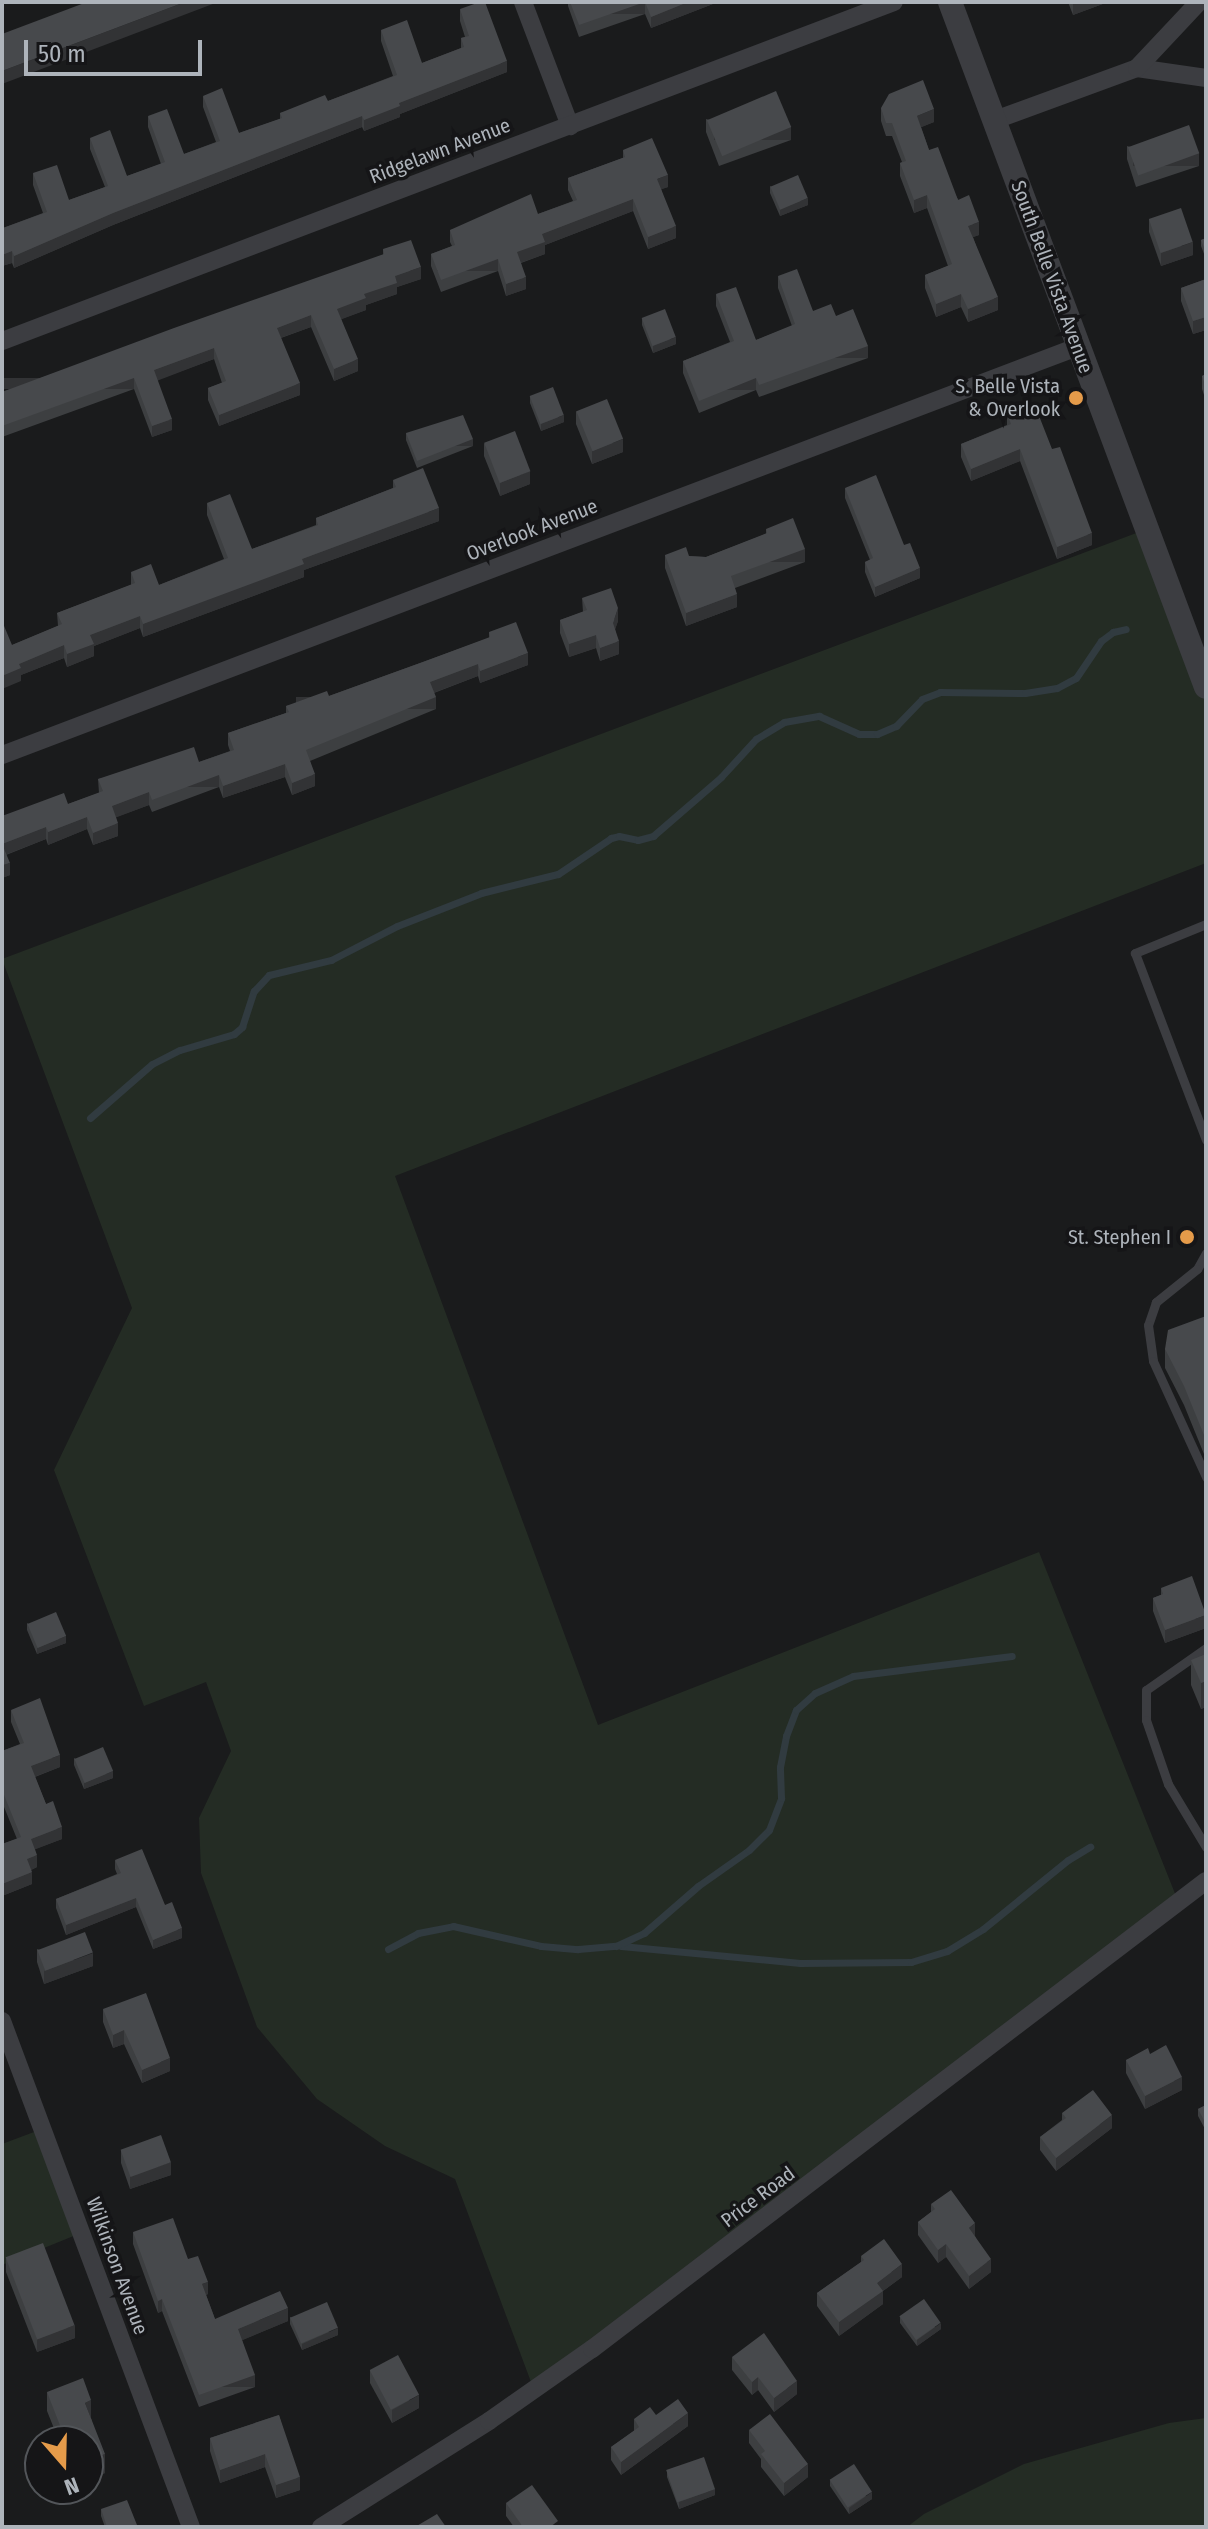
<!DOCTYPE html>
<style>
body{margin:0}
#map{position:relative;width:1208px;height:2529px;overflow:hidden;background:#1a1b1c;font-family:"Fira Sans Condensed",sans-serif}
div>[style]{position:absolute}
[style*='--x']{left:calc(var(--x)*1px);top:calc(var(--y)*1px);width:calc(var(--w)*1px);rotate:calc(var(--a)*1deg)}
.green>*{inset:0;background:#242c24}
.stream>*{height:7px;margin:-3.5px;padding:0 3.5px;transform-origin:3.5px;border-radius:3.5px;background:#313b40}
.service>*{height:9px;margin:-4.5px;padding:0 4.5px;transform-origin:4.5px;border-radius:4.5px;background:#3c3d41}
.minor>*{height:18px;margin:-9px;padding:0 9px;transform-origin:9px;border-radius:9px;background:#3c3d41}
.tertiary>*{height:24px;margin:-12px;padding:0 12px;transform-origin:12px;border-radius:12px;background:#3c3d41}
.wall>*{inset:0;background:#3d3f41}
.shaded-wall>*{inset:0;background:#323335;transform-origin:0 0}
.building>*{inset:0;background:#47494c;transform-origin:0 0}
.dots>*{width:22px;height:22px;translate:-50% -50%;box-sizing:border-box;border:4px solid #151517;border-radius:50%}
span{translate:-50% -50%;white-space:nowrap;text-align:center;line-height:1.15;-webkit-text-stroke:7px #151517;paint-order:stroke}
.street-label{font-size:20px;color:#aeb4bb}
.poi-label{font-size:20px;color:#aeb4bb}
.right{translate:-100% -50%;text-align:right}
.frame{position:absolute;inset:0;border:4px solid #aeb4bb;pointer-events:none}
.north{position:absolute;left:24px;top:2425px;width:80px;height:80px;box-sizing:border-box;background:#151517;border:2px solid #525559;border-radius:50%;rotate:160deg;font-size:22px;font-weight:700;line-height:32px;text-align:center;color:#aeb4bb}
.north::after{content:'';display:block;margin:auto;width:28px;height:36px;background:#e59b4a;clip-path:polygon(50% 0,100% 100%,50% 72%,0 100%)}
.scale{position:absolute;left:24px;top:40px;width:178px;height:36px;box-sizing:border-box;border:4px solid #aeb4bb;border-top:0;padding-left:10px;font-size:24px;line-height:28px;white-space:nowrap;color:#aeb4bb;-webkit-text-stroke:6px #151517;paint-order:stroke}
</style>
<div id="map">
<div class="green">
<div style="clip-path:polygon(1147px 529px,1206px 687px,1206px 863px,395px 1176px,598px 1725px,1039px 1552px,1178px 1901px,534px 2390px,455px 2179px,385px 2146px,317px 2099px,257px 2027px,201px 1873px,199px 1818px,231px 1751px,206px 1682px,144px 1706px,54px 1470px,132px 1308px,2px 959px)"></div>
<div style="clip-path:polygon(42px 2129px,81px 2233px,2px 2265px,2px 2144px)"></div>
<div style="clip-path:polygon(1206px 2418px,1206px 2527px,907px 2527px,924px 2514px,1024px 2464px,1169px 2423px)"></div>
</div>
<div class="stream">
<div style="--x:90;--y:1118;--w:82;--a:-41.1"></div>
<div style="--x:152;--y:1064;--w:31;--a:-27"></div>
<div style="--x:180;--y:1050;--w:56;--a:-16.5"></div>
<div style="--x:234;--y:1034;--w:11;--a:-41"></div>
<div style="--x:242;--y:1027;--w:38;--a:-72"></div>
<div style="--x:254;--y:991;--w:22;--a:-47"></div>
<div style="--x:269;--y:975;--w:64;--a:-13.6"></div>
<div style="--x:331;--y:960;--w:74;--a:-27.3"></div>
<div style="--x:397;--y:926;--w:90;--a:-21.4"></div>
<div style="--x:481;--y:893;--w:79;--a:-13.9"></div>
<div style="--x:558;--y:874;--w:64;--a:-34.2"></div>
<div style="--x:611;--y:838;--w:8;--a:-14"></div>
<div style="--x:619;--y:836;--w:19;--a:12"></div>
<div style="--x:638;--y:840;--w:16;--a:-15"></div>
<div style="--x:653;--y:836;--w:90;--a:-40.9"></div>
<div style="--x:721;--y:777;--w:52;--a:-47.4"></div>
<div style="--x:756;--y:739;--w:33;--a:-31"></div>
<div style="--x:784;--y:722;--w:36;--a:-10"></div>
<div style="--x:819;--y:716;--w:44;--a:24.2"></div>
<div style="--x:859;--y:734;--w:18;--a:0"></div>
<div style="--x:877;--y:734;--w:21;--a:-23"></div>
<div style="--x:896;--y:726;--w:37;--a:-46"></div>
<div style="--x:922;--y:699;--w:19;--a:-21"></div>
<div style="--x:940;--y:692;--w:85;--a:0.7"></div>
<div style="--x:1025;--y:693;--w:32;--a:-9"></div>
<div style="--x:1057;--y:688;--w:21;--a:-28"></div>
<div style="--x:1076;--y:678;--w:45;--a:-56"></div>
<div style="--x:1101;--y:641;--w:15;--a:-37"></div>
<div style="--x:1113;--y:632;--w:13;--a:-13"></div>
<div style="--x:621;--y:1946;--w:180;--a:5.4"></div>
<div style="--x:800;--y:1963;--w:111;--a:-0.5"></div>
<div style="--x:911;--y:1962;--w:38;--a:-17"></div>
<div style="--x:947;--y:1951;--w:42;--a:-31.4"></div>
<div style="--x:983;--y:1929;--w:109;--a:-39.1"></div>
<div style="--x:1068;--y:1860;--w:26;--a:-31"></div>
<div style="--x:388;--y:1949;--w:34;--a:-28"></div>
<div style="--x:418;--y:1933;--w:36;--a:-11"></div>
<div style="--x:453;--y:1926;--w:90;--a:12.8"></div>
<div style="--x:541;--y:1946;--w:37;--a:5"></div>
<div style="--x:578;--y:1949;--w:38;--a:-5"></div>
<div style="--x:616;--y:1946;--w:31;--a:-25"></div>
<div style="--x:644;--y:1933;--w:72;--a:-41"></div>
<div style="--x:698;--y:1886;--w:62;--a:-35.2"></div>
<div style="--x:749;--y:1850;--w:28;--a:-45"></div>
<div style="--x:769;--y:1830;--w:34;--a:-69"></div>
<div style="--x:781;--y:1798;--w:31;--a:-92"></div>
<div style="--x:780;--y:1767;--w:32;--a:-79"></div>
<div style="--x:786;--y:1736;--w:28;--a:-69"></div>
<div style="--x:796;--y:1710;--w:25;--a:-42"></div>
<div style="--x:815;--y:1693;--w:42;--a:-24.1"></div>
<div style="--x:853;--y:1676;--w:160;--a:-7.2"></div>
</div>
<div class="service">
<div style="--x:1206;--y:924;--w:77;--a:157.8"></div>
<div style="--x:1135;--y:953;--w:200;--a:69.2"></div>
<div style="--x:1206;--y:1253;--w:18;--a:119"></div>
<div style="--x:1197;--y:1269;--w:53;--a:141.2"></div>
<div style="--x:1156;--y:1302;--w:24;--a:109"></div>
<div style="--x:1148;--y:1325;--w:36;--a:82"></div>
<div style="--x:1153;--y:1361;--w:128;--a:65.4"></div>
<div style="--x:1206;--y:1648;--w:73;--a:145"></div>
<div style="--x:1146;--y:1690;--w:30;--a:90"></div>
<div style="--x:1146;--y:1720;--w:68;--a:71"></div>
<div style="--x:1168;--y:1784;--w:74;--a:58.9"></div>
</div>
<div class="minor">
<div style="--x:523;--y:2;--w:133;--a:69.2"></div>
<div style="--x:1137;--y:68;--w:70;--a:8.2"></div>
<div style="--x:995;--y:120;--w:151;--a:-20.1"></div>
<div style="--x:1137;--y:68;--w:91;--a:-46.8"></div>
<div style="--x:2;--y:341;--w:954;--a:-20.81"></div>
<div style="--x:2;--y:755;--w:1150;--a:-20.78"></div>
<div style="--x:2;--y:2021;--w:540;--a:69.52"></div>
<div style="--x:321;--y:2527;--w:199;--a:-32.2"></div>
<div style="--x:489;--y:2421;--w:126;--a:-35"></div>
<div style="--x:592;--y:2349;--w:772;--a:-37.32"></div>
</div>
<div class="tertiary">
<div style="--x:950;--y:2;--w:731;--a:69.51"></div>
</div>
<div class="wall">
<div style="clip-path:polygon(568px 2px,718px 2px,651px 28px,645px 14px,579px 37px,568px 6px)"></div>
<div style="clip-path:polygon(1068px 2px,1108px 2px,1073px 15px)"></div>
<div style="clip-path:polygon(460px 9px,507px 72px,400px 114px,400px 117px,364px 131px,362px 127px,113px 225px,14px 268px,12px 263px,2px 266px,2px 225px,3px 228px,43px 213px,33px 185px,33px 173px,69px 200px,105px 187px,90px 149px,90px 138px,127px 176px,161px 164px,148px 127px,148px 116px,184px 154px,216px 142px,203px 107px,203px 96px,239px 133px,280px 119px,280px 113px,328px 101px,393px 76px,381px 41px,381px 30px,422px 63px,461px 48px,461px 38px,465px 37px,460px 21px)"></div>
<div style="clip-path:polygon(881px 108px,934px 122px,921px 127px,929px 150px,979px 235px,973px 237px,998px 310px,968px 322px,961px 307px,936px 317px,925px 288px,925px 275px,948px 266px,927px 208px,914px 213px,900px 176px,900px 163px,902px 162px,892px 136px,886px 136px,881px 121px)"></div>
<div style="clip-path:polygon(706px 119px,791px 140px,719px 166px,706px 132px)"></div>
<div style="clip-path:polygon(1127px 146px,1199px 166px,1136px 187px,1127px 159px)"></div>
<div style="clip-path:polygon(623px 150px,668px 187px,661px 189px,676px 238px,648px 249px,633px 211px,545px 245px,545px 254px,521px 263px,526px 289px,506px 296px,498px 271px,441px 292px,431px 266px,431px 254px,452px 246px,450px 242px,450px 230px,538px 214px,573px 201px,568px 190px,568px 178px,623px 158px)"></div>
<div style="clip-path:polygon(770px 186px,808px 205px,780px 216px,770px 193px)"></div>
<div style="clip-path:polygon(1149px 219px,1193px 255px,1161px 266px,1149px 232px)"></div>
<div style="clip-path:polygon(1206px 238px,1206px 259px,1201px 246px,1201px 240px)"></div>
<div style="clip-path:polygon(383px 249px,421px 279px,397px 287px,397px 294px,366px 305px,366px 310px,341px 319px,358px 371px,334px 381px,311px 327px,281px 338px,300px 395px,219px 426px,208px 400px,208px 388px,222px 383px,214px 359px,157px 380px,172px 430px,152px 437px,134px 389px,2px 437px,2px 392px,383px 255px)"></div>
<div style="clip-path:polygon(778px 276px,813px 311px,836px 316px,868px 358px,759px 397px,756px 390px,699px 413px,683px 373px,683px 361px,730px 342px,716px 306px,716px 294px,756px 340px,792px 326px,778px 288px)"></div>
<div style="clip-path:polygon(1206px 279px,1206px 330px,1193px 334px,1181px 301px,1181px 288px)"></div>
<div style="clip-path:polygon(642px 318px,676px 344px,653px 353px,642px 325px)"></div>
<div style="clip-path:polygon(1206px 374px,1206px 401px,1202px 389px,1202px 376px)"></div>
<div style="clip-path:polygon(530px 396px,564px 422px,541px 431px,530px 403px)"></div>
<div style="clip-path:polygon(576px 411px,623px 452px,592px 464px,576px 424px)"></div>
<div style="clip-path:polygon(1007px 414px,1052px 449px,1092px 545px,1057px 559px,1020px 461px,971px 481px,961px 457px,961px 444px,1007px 425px)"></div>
<div style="clip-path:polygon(406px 433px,473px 446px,417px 468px,406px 440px)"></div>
<div style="clip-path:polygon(484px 443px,530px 484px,500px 496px,484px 456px)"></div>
<div style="clip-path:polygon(393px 480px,439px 521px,304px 570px,304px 577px,143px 637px,140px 628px,94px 646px,94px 656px,67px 667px,64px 658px,21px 675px,21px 681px,12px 645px,58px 626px,57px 613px,131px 585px,131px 572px,159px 585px,224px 559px,207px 515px,207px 503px,252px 549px,316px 525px,316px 518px,393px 488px)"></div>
<div style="clip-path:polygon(845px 488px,904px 545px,920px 578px,875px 597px,865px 572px,865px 562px,870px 560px,845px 498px)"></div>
<div style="clip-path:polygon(766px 529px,805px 562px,735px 588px,737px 607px,686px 626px,665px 568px,665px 555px,706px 557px,766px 534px)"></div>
<div style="clip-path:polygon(582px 598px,618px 621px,615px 629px,619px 654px,600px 661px,596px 648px,569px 657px,560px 633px,560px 620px,583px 612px)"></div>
<div style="clip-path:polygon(489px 632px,528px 665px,480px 683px,478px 676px,434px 693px,436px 709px,310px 761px,315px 786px,292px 795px,285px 777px,223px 798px,219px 787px,152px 812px,149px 805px,116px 817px,118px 836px,93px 845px,87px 829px,48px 845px,46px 839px,6px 855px,10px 875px,2px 878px,2px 816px,68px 804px,99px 793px,98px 779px,199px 762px,230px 751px,228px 745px,228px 733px,286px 713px,286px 706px,329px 696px,489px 638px)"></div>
<div style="clip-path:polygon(1206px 1316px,1206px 1459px,1184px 1405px,1165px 1368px,1165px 1349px)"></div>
<div style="clip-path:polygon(1161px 1588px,1206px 1628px,1165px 1643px,1153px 1611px,1153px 1598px,1161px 1595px)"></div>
<div style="clip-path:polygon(27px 1623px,66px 1643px,37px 1654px,27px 1630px)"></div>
<div style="clip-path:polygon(1206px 1654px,1206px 1707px,1201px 1709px,1191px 1685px,1191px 1660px)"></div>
<div style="clip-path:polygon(11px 1710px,60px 1767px,35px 1777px,46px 1804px,62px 1839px,35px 1849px,37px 1867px,31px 1870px,32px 1884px,2px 1896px,2px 1844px,17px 1839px,2px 1802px,2px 1751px,20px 1744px,11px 1722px)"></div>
<div style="clip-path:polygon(74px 1758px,113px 1778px,84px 1789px,74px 1765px)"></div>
<div style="clip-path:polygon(115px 1860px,165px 1905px,182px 1938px,153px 1949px,136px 1907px,66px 1935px,56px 1908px,56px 1899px,117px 1874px,115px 1869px)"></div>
<div style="clip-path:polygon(37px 1949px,93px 1966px,44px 1984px,37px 1962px)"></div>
<div style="clip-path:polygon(103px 2009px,170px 2071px,142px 2083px,124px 2044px,113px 2048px,103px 2022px)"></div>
<div style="clip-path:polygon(1150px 2054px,1182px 2090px,1145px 2109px,1126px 2073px,1126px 2060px)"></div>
<div style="clip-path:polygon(1206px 2105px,1206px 2131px,1198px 2116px,1198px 2109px)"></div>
<div style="clip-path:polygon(1062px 2113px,1112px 2128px,1056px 2171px,1040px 2150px,1040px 2137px,1062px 2120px)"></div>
<div style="clip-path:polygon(121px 2150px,171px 2175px,130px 2189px,121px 2163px)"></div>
<div style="clip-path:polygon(931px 2204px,975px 2236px,991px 2272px,969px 2289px,946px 2257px,938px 2263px,918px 2235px,918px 2222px,931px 2212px)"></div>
<div style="clip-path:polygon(133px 2232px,188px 2259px,208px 2294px,206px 2295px,215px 2319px,288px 2321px,242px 2340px,255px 2387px,199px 2407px,162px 2311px,158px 2313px,133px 2244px)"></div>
<div style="clip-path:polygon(861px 2256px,902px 2277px,883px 2291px,883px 2304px,839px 2336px,817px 2306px,817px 2293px,861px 2262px)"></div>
<div style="clip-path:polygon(6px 2258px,75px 2338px,37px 2352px,6px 2272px)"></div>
<div style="clip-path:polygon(290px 2317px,338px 2335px,302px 2350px,290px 2324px)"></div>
<div style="clip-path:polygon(900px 2317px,941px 2329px,917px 2346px,900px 2323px)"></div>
<div style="clip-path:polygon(732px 2357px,797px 2394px,774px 2412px,758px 2390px,752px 2395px,732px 2370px)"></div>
<div style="clip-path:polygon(370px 2370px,419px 2408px,392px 2423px,370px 2383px)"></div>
<div style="clip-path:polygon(47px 2392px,91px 2418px,105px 2473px,88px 2480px,88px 2441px,59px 2441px,47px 2411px)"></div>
<div style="clip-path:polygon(279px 2415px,300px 2490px,276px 2498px,265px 2467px,220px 2483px,210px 2451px,210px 2438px)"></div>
<div style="clip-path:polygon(634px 2419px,688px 2426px,621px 2475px,611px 2460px,611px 2447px,634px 2431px)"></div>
<div style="clip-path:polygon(749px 2430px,808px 2477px,784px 2496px,761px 2467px,761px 2459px,749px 2443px)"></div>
<div style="clip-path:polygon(667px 2471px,715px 2495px,679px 2509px,667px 2477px)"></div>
<div style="clip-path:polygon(830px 2480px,872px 2499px,849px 2514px,830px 2486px)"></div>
<div style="clip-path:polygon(506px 2503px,558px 2527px,514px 2527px,506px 2516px)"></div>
<div style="clip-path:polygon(101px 2509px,137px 2527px,105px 2527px,101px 2516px)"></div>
</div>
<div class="shaded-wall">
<div style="clip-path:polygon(185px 2px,218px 2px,2px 84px,2px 71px)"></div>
<div style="left:645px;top:2px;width:12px;height:70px;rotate:90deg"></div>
<div style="clip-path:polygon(688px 2px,718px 2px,651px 28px,651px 17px)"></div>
<div style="clip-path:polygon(1073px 2px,1108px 2px,1073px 15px)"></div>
<div style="clip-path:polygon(507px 61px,507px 72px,400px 114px,400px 117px,364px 131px,364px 120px,399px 103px)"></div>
<div style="clip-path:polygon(934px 109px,934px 122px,917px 129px,917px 116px)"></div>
<div style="clip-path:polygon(362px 116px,362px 127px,113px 225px,14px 268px,14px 256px,113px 213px)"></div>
<div style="left:791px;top:127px;width:13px;height:77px;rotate:90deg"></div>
<div style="left:1199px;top:153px;width:13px;height:66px;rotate:90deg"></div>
<div style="clip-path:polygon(668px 175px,668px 187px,657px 191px,657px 179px)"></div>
<div style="clip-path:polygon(927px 195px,927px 208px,914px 213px,914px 200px)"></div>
<div style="clip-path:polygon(808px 198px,808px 205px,780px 216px,780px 209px)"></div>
<div style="clip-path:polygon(633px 199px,633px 211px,545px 245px,545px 254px,517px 264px,517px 252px,542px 234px)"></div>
<div style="clip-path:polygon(979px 222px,979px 235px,968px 239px,968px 226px)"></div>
<div style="clip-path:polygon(676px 226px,676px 238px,648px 249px,648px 237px)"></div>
<div style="clip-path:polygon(1193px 242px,1193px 255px,1161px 266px,1161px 253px)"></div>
<div style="clip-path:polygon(12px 251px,12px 263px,2px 266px,2px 255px)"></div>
<div style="left:498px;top:259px;width:12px;height:61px;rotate:90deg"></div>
<div style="clip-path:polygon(421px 267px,421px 279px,397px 287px,397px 294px,366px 305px,366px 310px,337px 321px,337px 309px,395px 276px)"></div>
<div style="clip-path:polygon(526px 277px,526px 289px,506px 296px,506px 284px)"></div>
<div style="clip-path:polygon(961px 294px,961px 307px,936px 317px,936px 304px)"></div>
<div style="clip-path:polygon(998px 297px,998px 310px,968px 322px,968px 309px)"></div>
<div style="clip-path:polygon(311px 315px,311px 327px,277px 339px,277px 328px)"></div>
<div style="clip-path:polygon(1206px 317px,1206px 330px,1193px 334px,1193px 321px)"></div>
<div style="clip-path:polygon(676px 337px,676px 344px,653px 353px,653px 346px)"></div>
<div style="left:868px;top:346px;width:12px;height:116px;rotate:90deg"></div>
<div style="clip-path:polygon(214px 348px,214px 359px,154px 382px,154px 370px)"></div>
<div style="clip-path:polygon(358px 359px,358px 371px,334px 381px,334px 369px)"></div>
<div style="left:134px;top:378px;width:11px;height:140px;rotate:90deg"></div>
<div style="left:756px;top:378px;width:12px;height:61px;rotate:90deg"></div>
<div style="clip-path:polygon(300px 383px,300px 395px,219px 426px,219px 415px)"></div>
<div style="clip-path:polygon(564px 415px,564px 422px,541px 431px,541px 424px)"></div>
<div style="clip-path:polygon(172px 419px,172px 430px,152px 437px,152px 426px)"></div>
<div style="left:473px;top:439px;width:7px;height:60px;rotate:90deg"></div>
<div style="clip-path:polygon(623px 439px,623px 452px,592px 464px,592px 451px)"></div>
<div style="clip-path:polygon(1020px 449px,1020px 461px,971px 481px,971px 469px)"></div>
<div style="clip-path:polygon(530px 471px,530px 484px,500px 496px,500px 483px)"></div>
<div style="clip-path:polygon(439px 508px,439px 521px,304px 570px,304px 577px,143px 637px,143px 624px,302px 559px)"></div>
<div style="clip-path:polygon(1092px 533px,1092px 545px,1057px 559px,1057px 547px)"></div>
<div style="left:805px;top:549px;width:13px;height:79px;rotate:90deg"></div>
<div style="clip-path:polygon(920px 568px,920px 578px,875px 597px,875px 587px)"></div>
<div style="clip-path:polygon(737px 594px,737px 607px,686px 626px,686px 613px)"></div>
<div style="clip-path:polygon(618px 608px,618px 621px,613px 636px,613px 623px)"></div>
<div style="clip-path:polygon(140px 616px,140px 628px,94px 646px,94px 656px,67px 667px,67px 654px,90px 635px)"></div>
<div style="clip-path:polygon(596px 635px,596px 648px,569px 657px,569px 644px)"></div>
<div style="clip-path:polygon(619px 641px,619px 654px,600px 661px,600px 648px)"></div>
<div style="clip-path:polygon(64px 645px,64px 658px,21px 675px,21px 681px,2px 689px,2px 676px,19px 664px)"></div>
<div style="clip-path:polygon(528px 653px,528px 665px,480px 683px,480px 671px)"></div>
<div style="clip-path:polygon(478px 664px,478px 676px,430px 694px,430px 682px)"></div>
<div style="left:436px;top:697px;width:12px;height:140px;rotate:90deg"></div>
<div style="clip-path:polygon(285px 764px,285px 777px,223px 798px,223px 786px)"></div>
<div style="clip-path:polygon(315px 774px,315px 786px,292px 795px,292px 783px)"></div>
<div style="left:219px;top:775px;width:12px;height:72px;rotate:90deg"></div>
<div style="clip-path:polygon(149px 792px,149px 805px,112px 819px,112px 806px)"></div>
<div style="clip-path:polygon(87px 817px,87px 829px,48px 845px,48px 832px)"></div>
<div style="clip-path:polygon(118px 823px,118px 836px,93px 845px,93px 833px)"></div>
<div style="clip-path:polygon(46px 827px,46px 839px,2px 856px,2px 844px)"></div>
<div style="clip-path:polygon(10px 863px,10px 875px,2px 878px,2px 865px)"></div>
<div style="clip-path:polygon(1206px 1615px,1206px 1628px,1165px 1643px,1165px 1630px)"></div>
<div style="clip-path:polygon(66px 1636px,66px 1643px,37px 1654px,37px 1648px)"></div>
<div style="clip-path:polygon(1206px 1681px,1206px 1707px,1201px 1709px,1201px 1683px)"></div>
<div style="clip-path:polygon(60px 1755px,60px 1767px,31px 1778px,31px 1766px)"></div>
<div style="clip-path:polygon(113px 1771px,113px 1778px,84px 1789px,84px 1783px)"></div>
<div style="clip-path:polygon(62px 1827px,62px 1839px,31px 1851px,31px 1839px)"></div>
<div style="clip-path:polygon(37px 1855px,37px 1867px,27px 1872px,27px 1859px)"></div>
<div style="clip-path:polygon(32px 1872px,32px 1884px,2px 1896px,2px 1884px)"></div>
<div style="clip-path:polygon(136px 1898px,136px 1907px,66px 1935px,66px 1925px)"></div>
<div style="clip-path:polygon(182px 1928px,182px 1938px,153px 1949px,153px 1940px)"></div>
<div style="clip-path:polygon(93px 1953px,93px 1966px,44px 1984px,44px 1971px)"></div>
<div style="clip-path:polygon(124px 2030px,124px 2044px,113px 2048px,113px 2035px)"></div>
<div style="clip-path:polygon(170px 2058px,170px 2071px,142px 2083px,142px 2070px)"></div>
<div style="clip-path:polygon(1182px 2077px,1182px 2090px,1145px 2109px,1145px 2096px)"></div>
<div style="clip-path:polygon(1112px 2115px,1112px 2128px,1056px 2171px,1056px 2158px)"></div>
<div style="clip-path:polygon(171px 2162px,171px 2175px,130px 2189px,130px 2176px)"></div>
<div style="clip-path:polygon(975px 2223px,975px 2236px,969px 2241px,969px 2228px)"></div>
<div style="clip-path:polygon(946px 2244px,946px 2257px,938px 2263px,938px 2250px)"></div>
<div style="clip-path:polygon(991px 2259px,991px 2272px,969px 2289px,969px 2276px)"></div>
<div style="clip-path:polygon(902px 2264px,902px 2277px,883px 2291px,883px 2304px,839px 2336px,839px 2322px,877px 2283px)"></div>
<div style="clip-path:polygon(208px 2282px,208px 2294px,202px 2296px,202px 2284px)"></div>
<div style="clip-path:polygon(162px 2299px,162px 2311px,158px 2313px,158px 2301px)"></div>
<div style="clip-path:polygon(288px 2308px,288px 2321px,238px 2342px,238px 2329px)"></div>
<div style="clip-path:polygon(941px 2323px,941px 2329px,917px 2346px,917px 2340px)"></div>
<div style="clip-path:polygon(75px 2325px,75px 2338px,37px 2352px,37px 2339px)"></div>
<div style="clip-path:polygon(338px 2328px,338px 2335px,302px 2350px,302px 2344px)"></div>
<div style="left:255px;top:2375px;width:12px;height:59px;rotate:90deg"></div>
<div style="clip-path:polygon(758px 2377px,758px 2390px,752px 2395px,752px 2382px)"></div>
<div style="clip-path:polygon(797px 2381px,797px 2394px,774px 2412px,774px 2398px)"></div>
<div style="clip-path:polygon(419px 2395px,419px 2408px,392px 2423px,392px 2410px)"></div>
<div style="clip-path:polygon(91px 2400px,91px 2419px,85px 2403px)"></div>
<div style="clip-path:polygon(688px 2413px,688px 2426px,621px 2475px,621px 2462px)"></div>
<div style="clip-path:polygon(105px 2454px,105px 2473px,88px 2480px,88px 2461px)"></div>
<div style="clip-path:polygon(265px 2454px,265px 2467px,220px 2483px,220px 2470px)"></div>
<div style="clip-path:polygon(808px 2464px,808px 2477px,784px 2496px,784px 2483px)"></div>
<div style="clip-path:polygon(300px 2477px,300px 2490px,276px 2498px,276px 2485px)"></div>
<div style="clip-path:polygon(715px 2489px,715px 2495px,679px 2509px,679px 2502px)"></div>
<div style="clip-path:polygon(872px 2492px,872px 2499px,849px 2514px,849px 2508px)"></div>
</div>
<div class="building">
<div style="clip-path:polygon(87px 2px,185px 2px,2px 71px,2px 34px)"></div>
<div style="clip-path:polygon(480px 2px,485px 2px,507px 61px,399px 103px,400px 106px,364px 120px,362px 116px,113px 213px,14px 256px,12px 251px,2px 255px,2px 225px,3px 228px,47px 212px,33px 173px,57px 165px,69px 200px,108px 186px,90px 138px,110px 130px,127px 176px,165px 162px,148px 116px,167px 109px,184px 154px,220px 141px,203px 96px,222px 88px,239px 133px,282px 118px,280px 113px,325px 95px,328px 101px,397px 75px,381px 30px,407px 20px,422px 63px,464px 47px,461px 38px,469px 36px,460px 9px)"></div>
<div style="clip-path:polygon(570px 2px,688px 2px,651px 17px,645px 2px,579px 25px)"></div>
<div style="clip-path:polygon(923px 80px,934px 109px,917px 116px,929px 150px,938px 147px,958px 200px,969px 195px,979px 222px,968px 226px,998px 297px,968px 309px,961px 294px,936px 304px,925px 275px,952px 264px,927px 195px,914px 200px,900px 163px,906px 161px,892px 123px,886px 123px,881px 108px,889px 94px)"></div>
<div style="left:776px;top:91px;width:39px;height:75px;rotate:67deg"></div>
<div style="left:1189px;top:125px;width:30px;height:65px;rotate:70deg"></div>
<div style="clip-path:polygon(652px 138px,668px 175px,657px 179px,676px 226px,648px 237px,633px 199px,542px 234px,545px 242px,517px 252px,526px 277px,506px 284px,498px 259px,441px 280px,431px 254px,455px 245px,450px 230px,531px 194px,538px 214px,577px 200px,568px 178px,625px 157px,623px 150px)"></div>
<div style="left:798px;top:175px;width:25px;height:30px;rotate:67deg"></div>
<div style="left:1181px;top:208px;width:36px;height:34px;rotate:71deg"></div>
<div style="clip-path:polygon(1206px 238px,1206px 253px,1201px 240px)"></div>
<div style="clip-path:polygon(411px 240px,421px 267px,395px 276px,397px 283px,364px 294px,366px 298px,337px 309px,358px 359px,334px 369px,311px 315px,277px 328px,300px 383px,219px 415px,208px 388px,226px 381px,214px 348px,154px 370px,172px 419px,152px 426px,134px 378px,2px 426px,2px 392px,174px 328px,384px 254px,383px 249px)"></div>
<div style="clip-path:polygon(797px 269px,813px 311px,831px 304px,836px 316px,853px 309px,868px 346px,759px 385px,756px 378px,699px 401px,683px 361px,734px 341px,716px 294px,736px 287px,756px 340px,795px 324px,778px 276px)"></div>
<div style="clip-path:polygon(1206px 279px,1206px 317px,1193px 321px,1181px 288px)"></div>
<div style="left:665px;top:309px;width:30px;height:25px;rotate:69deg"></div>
<div style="clip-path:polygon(1206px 374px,1206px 388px,1202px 376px)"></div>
<div style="left:553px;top:387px;width:30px;height:25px;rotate:69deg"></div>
<div style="left:607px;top:399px;width:43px;height:33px;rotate:68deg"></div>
<div style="clip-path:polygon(1034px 403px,1052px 449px,1060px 447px,1092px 533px,1057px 547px,1020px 449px,971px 469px,961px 444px,1011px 424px,1007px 414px)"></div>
<div style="clip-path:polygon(463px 415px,473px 439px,417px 461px,406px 433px)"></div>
<div style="left:515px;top:431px;width:43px;height:33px;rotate:69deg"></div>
<div style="clip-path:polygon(423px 468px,439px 508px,302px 559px,304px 564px,143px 624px,140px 616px,90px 635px,94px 644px,67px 654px,64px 645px,19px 664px,21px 668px,2px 676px,2px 621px,12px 645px,62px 624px,57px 613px,135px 583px,131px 572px,151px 564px,159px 585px,228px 558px,207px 503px,230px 494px,252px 549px,318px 525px,316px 518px,396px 487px,393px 480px)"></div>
<div style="clip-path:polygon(876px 475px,904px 545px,910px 543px,920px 568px,875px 587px,865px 562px,873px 558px,845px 488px)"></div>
<div style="clip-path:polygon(793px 518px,805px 549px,731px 576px,737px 594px,686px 613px,665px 555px,686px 547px,689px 556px,706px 557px,767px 533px,766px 529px)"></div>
<div style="clip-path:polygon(611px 588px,618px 608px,613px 623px,619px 641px,600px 648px,596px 635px,569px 644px,560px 620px,587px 610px,582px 598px)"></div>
<div style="clip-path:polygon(516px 622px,528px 653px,480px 671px,478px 664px,430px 682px,436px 697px,306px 750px,315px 774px,292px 783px,285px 764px,223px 786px,219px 775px,152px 800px,149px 792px,112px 806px,118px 823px,93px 833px,87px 817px,48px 832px,46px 827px,2px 844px,10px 863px,2px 865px,2px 816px,64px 793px,68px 804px,103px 791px,98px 779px,194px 747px,199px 762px,234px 750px,228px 733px,289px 712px,286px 706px,327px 691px,329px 696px,423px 662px,490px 637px,489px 632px)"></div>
<div style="clip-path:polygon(1206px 1316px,1206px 1440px,1184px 1386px,1165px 1349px,1168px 1330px)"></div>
<div style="clip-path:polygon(1192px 1576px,1206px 1615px,1165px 1630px,1153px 1598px,1163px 1594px,1161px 1588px)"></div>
<div style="left:56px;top:1612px;width:26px;height:31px;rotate:67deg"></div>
<div style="clip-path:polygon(1206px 1654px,1206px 1681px,1201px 1683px,1191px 1660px)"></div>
<div style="clip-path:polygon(40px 1698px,60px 1755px,31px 1766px,46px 1804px,53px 1801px,62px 1827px,31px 1839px,37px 1855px,27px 1859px,32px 1872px,2px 1884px,2px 1844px,21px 1837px,2px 1790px,2px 1751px,24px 1743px,11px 1710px)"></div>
<div style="left:103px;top:1747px;width:26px;height:31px;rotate:67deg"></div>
<div style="clip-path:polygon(142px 1849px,165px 1905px,172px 1902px,182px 1928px,153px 1940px,136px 1898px,66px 1925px,56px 1899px,121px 1873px,115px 1860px)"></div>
<div style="left:85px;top:1932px;width:22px;height:51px;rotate:69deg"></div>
<div style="clip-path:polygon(146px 1993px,170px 2058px,142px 2070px,124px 2030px,113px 2035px,103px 2009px)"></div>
<div style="clip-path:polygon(1166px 2045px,1182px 2077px,1145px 2096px,1126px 2060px,1148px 2048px,1150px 2054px)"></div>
<div style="clip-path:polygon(1093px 2090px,1112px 2115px,1056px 2158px,1040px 2137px,1066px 2118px,1062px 2113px)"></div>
<div style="clip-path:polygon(1206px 2105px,1206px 2124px,1198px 2109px)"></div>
<div style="left:161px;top:2135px;width:29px;height:43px;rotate:70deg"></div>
<div style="clip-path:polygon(951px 2190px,975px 2223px,969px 2228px,991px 2259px,969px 2276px,946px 2244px,938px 2250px,918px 2222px,935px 2209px,931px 2204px)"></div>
<div style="clip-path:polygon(173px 2218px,188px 2259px,198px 2256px,208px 2282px,202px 2284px,215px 2319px,280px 2291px,288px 2308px,238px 2329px,255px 2375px,199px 2395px,162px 2299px,158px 2301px,133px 2232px)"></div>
<div style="clip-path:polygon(884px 2239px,902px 2264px,877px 2283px,883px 2291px,839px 2322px,817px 2293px,864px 2260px,861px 2256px)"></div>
<div style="left:43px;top:2243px;width:88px;height:40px;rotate:69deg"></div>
<div style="left:924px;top:2299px;width:29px;height:30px;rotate:55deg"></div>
<div style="left:327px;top:2302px;width:28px;height:40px;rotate:67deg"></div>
<div style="clip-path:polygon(764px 2333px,797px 2381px,774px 2398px,758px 2377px,752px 2382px,732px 2357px)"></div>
<div style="left:398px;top:2355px;width:45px;height:32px;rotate:62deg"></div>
<div style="clip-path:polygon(83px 2378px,91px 2400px,85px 2403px,105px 2454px,88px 2461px,88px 2441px,66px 2441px,47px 2392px)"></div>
<div style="clip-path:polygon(678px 2399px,688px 2413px,621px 2462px,611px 2447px,639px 2427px,634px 2419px,650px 2407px,656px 2415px)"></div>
<div style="clip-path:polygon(770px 2414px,808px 2464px,784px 2483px,761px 2454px,765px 2451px,749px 2430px)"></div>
<div style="clip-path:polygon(279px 2415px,300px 2477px,276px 2485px,265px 2454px,220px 2470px,210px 2438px)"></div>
<div style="left:704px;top:2457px;width:34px;height:40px;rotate:71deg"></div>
<div style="left:854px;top:2464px;width:33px;height:29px;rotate:57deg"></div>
<div style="clip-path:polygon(532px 2485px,558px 2521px,550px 2527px,523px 2527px,506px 2503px)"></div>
<div style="clip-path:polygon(127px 2500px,137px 2525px,130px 2527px,107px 2527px,101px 2509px)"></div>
<div style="clip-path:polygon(437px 2514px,446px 2527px,415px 2527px)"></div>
</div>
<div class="dots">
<div style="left:1076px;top:398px;background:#e59b4a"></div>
<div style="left:1187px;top:1237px;background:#e59b4a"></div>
</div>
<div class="street-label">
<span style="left:440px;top:151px;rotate:-21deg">Ridgelawn Avenue</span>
<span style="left:1052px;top:277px;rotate:70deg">South Belle Vista Avenue</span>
<span style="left:532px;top:530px;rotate:-21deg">Overlook Avenue</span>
<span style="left:758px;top:2197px;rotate:-37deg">Price Road</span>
<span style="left:117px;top:2266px;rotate:70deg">Wilkinson Avenue</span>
</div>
<div class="poi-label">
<span class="right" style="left:1060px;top:398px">S. Belle Vista<br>&amp; Overlook</span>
<span class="right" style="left:1171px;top:1237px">St. Stephen I</span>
</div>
<div class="frame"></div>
<div class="north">N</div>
<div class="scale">50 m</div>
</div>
